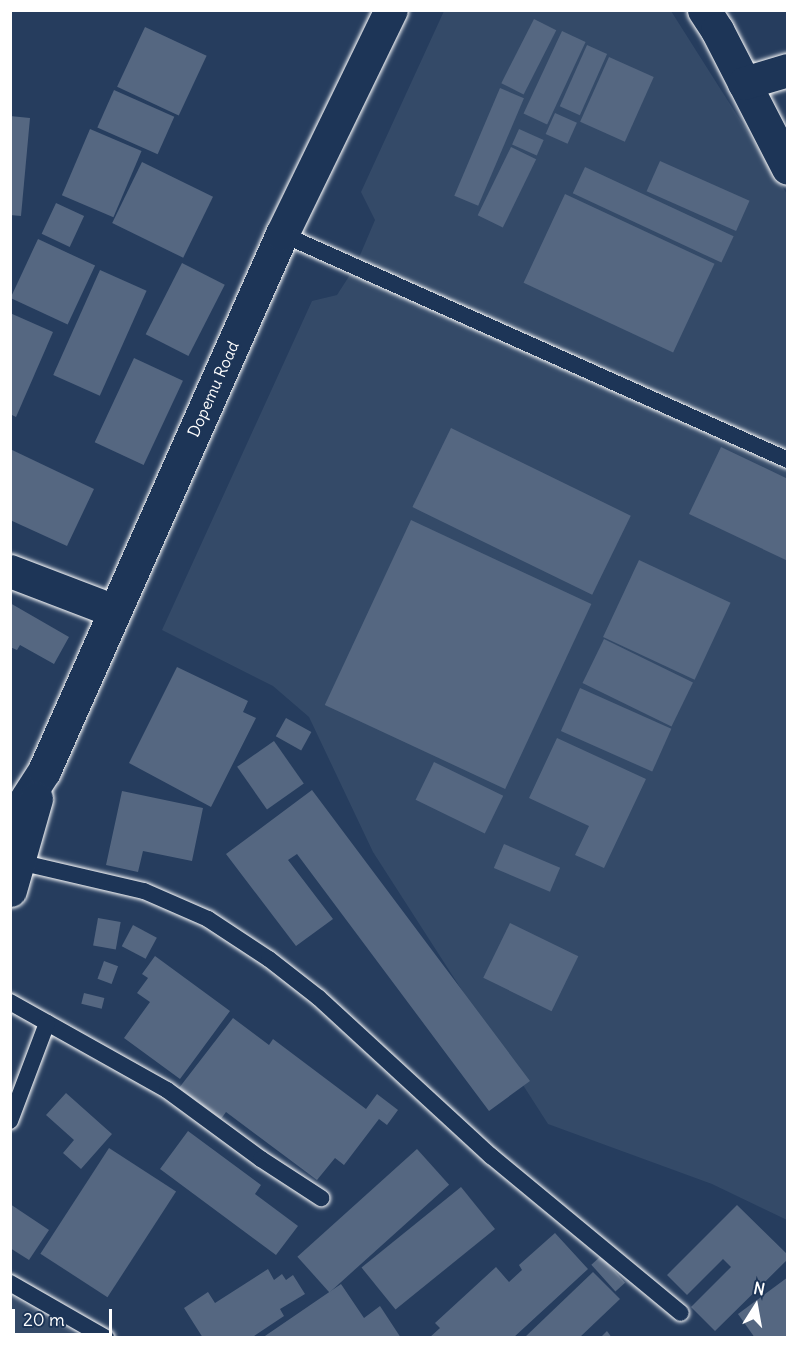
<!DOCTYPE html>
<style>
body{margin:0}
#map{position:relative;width:798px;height:1348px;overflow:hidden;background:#263d5e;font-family:Delius,sans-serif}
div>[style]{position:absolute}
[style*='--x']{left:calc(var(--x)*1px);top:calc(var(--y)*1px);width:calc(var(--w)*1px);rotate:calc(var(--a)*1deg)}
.built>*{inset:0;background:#344a68}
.building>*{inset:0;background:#556781;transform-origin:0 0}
.roads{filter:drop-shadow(0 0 2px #fff) drop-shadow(0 0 2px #fff)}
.lane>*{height:16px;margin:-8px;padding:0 8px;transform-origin:8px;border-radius:8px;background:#1d3557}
.street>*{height:33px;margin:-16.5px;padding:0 16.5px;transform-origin:16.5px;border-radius:16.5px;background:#1d3557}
.secondary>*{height:33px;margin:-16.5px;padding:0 16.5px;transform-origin:16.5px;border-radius:16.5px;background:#1d3557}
span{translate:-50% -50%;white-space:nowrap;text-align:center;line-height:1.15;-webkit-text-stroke:5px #1d3557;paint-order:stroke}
.street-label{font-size:16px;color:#fff}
.frame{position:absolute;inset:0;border:12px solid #fff;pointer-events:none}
.north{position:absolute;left:726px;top:1276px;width:60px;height:60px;-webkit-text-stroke:4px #1d3557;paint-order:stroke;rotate:11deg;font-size:16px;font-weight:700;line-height:24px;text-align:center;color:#fff}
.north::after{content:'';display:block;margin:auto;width:21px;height:27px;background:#fff;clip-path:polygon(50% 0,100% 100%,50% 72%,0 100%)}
.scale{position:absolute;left:12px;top:1309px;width:100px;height:27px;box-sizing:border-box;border:3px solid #fff;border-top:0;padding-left:8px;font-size:18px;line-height:21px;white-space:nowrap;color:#fff;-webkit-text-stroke:4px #1d3557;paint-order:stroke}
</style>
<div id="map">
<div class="built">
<div style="clip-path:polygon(444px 11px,671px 11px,787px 194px,787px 1220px,712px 1184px,548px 1124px,373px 852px,309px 717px,273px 686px,162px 630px,312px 301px,337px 295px,355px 267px,375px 220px,361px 192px)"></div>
<div style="clip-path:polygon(10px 1296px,11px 1296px,80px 1337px,11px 1337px)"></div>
</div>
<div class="building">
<div style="left:534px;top:19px;width:25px;height:72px;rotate:27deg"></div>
<div style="left:145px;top:27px;width:68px;height:66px;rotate:25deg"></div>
<div style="left:562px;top:31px;width:26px;height:91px;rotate:25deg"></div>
<div style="left:587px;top:45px;width:22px;height:67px;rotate:24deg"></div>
<div style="left:609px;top:57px;width:49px;height:71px;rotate:24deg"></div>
<div style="left:500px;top:88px;width:26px;height:117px;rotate:23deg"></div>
<div style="left:114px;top:90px;width:66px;height:41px;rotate:24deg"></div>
<div style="left:555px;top:113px;width:24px;height:23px;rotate:24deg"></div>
<div style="clip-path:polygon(10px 116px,30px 118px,21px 216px,10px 215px)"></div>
<div style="left:90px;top:129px;width:56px;height:72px;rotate:23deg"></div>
<div style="left:519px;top:129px;width:27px;height:17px;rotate:24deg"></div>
<div style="left:511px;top:147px;width:28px;height:76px;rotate:26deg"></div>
<div style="left:660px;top:161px;width:98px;height:33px;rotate:24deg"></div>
<div style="left:142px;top:162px;width:79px;height:68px;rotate:26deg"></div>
<div style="left:585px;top:167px;width:164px;height:29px;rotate:25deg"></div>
<div style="left:565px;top:194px;width:165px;height:98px;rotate:25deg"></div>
<div style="left:56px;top:203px;width:31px;height:34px;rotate:25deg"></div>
<div style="left:38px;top:239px;width:63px;height:65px;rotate:25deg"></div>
<div style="left:182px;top:263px;width:48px;height:80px;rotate:27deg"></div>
<div style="left:100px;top:270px;width:51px;height:115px;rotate:24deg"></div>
<div style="clip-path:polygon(10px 313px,53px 332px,16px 417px,10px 414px)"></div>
<div style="left:134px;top:358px;width:54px;height:93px;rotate:25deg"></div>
<div style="left:451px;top:428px;width:200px;height:88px;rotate:26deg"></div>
<div style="clip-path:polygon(721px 447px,788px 479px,788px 561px,689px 514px)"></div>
<div style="clip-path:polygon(10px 449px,94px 489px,67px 546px,10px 520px)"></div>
<div style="left:411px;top:520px;width:199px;height:204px;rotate:25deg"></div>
<div style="left:639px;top:560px;width:101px;height:85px;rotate:25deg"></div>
<div style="clip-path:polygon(10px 603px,69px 637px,54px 664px,20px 645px,17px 650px,10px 647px)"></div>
<div style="left:604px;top:639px;width:99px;height:49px;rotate:26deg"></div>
<div style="clip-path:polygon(177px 667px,248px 701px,243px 712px,256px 718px,211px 807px,129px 763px)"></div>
<div style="left:580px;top:688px;width:100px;height:47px;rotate:24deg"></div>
<div style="left:286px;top:718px;width:29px;height:21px;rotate:29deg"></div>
<div style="clip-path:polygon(557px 738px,646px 779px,604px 868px,575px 855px,589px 826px,529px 798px)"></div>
<div style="left:274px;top:741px;width:52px;height:45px;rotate:55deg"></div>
<div style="left:434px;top:762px;width:77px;height:42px;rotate:26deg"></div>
<div style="clip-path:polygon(312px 790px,530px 1081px,489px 1111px,297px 854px,288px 860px,333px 919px,296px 946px,226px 854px)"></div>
<div style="clip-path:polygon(122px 791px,203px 808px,192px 861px,143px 851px,138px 872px,106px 865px)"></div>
<div style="left:504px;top:844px;width:61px;height:26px;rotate:23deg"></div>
<div style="left:98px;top:918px;width:23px;height:28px;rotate:10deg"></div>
<div style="left:510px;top:923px;width:76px;height:61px;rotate:26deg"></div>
<div style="left:133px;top:925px;width:27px;height:24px;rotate:28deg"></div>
<div style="clip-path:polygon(155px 956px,230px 1011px,180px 1079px,124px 1038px,150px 1002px,137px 993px,148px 978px,142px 974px)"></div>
<div style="left:104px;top:961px;width:15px;height:19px;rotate:20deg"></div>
<div style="left:84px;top:993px;width:21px;height:11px;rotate:14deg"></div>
<div style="clip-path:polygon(233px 1018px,269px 1045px,273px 1039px,366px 1109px,377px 1094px,398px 1110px,387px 1125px,379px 1119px,344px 1165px,335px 1158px,317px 1180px,226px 1112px,221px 1119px,179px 1088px)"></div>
<div style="clip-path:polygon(66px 1093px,112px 1134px,81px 1169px,63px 1153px,74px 1140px,46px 1115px)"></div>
<div style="clip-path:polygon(188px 1131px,261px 1185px,255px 1194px,298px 1226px,276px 1255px,160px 1169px)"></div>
<div style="left:109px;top:1148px;width:80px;height:126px;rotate:33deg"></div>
<div style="left:417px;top:1149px;width:48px;height:161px;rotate:48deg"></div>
<div style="left:461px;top:1187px;width:54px;height:128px;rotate:51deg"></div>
<div style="clip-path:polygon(10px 1204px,49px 1230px,29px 1260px,10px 1248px)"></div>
<div style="clip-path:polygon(737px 1205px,788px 1255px,788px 1259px,715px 1331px,691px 1307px,731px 1267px,723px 1259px,687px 1295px,667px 1275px)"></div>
<div style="clip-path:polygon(555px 1233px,588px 1269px,513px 1338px,429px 1338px,440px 1328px,435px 1323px,496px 1267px,509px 1282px,522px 1270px,519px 1265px)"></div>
<div style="left:601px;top:1256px;width:36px;height:13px;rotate:48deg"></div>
<div style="clip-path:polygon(268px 1269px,274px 1280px,282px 1274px,286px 1280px,293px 1275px,305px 1294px,280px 1309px,284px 1316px,251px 1338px,203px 1338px,184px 1308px,208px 1292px,215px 1303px)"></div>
<div style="clip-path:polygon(593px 1272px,620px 1299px,579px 1338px,524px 1338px)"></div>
<div style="clip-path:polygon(788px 1277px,788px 1338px,755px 1338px,738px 1314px)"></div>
<div style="clip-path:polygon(341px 1284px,364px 1318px,380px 1306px,401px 1338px,262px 1338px)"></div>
<div style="clip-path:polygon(607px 1331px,612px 1338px,600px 1338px)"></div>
</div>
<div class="roads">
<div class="lane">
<div style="--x:282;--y:234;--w:554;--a:24.07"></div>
<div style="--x:19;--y:862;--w:128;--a:13.1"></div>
<div style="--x:144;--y:891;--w:70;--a:23.6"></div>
<div style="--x:208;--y:919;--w:73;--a:33.3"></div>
<div style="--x:269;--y:959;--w:63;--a:38"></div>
<div style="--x:319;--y:998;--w:234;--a:42.6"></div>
<div style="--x:491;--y:1156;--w:246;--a:39.6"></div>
<div style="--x:10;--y:1002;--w:180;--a:29.3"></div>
<div style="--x:167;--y:1090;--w:117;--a:36.3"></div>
<div style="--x:261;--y:1159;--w:72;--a:33"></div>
<div style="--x:10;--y:1121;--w:105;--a:-69.3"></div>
<div style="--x:10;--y:1283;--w:111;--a:29.8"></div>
</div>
<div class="street">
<div style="--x:704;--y:10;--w:24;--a:57"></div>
<div style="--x:717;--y:30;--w:155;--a:62.8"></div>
<div style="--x:744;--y:83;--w:46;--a:-16.5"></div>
<div style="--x:10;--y:571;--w:112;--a:20.9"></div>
</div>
<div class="secondary">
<div style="--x:10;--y:824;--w:63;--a:-57.3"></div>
<div style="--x:44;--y:771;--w:587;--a:-66.1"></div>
<div style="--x:282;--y:234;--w:249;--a:-64.1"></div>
<div style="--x:10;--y:890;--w:95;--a:-74.1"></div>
</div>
</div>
<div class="street-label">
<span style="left:213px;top:389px;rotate:-66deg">Dopemu Road</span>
</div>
<div class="frame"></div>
<div class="north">N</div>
<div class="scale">20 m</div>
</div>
